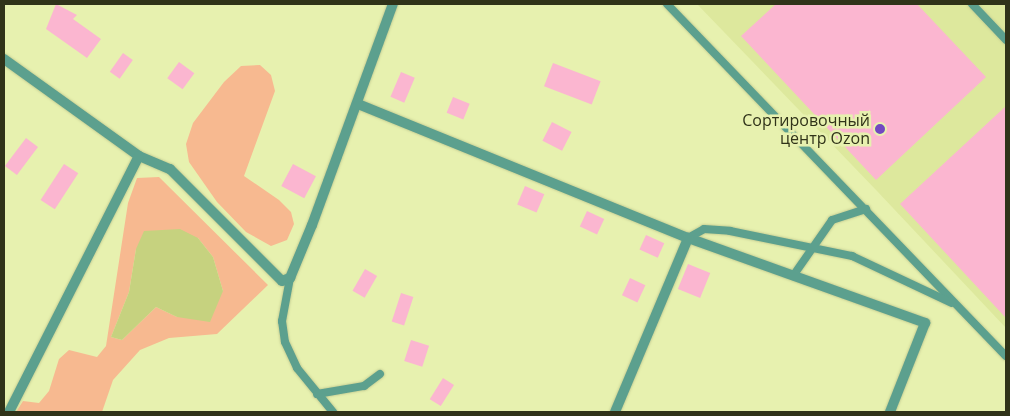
<!DOCTYPE html>
<meta charset="utf-8">
<style>
body{margin:0}
#map{position:relative;width:1010px;height:416px;overflow:hidden;background:#e7f1af;font-family:"Open Sans",sans-serif}
div>[style]{position:absolute}
[style*='--x']{left:calc(var(--x)*1px);top:calc(var(--y)*1px);width:calc(var(--w)*1px);rotate:calc(var(--a)*1deg)}
.built>*{inset:0;background:#dde89d}
.green>*{inset:0;background:#f7b990}
.water>*{inset:0;background:#c6d27f}
.building>*{inset:0;background:#fbb6d0;transform-origin:0 0}
.roads{filter:drop-shadow(0 0 1px #c6cf94) drop-shadow(0 0 1px #c6cf94)}
.lane>*{height:8px;margin:-4px;padding:0 4px;transform-origin:4px;border-radius:4px;background:#5ca08e}
.street>*{height:10px;margin:-5px;padding:0 5px;transform-origin:5px;border-radius:5px;background:#5ca08e}
.dots>*{width:14px;height:14px;translate:-50% -50%;box-sizing:border-box;border:2px solid #e7f1af;border-radius:50%}
span{translate:-50% -50%;white-space:nowrap;text-align:center;line-height:1.15;-webkit-text-stroke:5px #e7f1af;paint-order:stroke}
.poi-label{font-size:16px;color:#303319}
.right{translate:-100% -50%;text-align:right}
.frame{position:absolute;inset:0;border:5px solid #303319;pointer-events:none}
</style>
<div id="map">
<div class="built">
<div style="clip-path:polygon(697px 4px,1006px 4px,1006px 328px,877px 191px)"></div>
</div>
<div class="green">
<div style="clip-path:polygon(260px 65px,271px 75px,275px 91px,244px 176px,279px 200px,291px 212px,294px 224px,287px 240px,271px 246px,246px 232px,217px 202px,189px 162px,186px 144px,193px 123px,224px 82px,241px 66px)"></div>
<div style="clip-path:polygon(evenodd,159px 177px,268px 285px,217px 334px,169px 338px,140px 350px,113px 380px,102px 412px,16px 412px,23px 401px,39px 403px,49px 391px,59px 359px,69px 350px,97px 357px,106px 346px,128px 203px,137px 178px,159px 177px,198px 238px,213px 257px,223px 291px,177px 317px,156px 307px,122px 340px,111px 337px,129px 292px,136px 249px,198px 238px)"></div>
</div>
<div class="water">
<div style="clip-path:polygon(180px 229px,198px 238px,213px 257px,223px 291px,210px 322px,177px 317px,156px 307px,122px 340px,111px 337px,129px 292px,136px 249px,144px 231px)"></div>
</div>
<div class="building">
<div style="clip-path:polygon(56px 4px,77px 15px,73px 19px,101px 39px,87px 58px,46px 29px)"></div>
<div style="clip-path:polygon(776px 4px,917px 4px,986px 77px,876px 180px,741px 36px)"></div>
<div style="left:123px;top:53px;width:12px;height:23px;rotate:35deg"></div>
<div style="left:179px;top:62px;width:19px;height:20px;rotate:36deg"></div>
<div style="left:553px;top:63px;width:51px;height:25px;rotate:21deg"></div>
<div style="left:401px;top:72px;width:15px;height:27px;rotate:23deg"></div>
<div style="left:453px;top:97px;width:18px;height:17px;rotate:22deg"></div>
<div style="clip-path:polygon(1006px 106px,1006px 318px,900px 204px)"></div>
<div style="left:552px;top:122px;width:22px;height:21px;rotate:27deg"></div>
<div style="left:26px;top:138px;width:15px;height:35px;rotate:37deg"></div>
<div style="left:64px;top:164px;width:17px;height:43px;rotate:33deg"></div>
<div style="left:293px;top:164px;width:26px;height:25px;rotate:28deg"></div>
<div style="left:525px;top:186px;width:21px;height:20px;rotate:23deg"></div>
<div style="left:587px;top:211px;width:19px;height:17px;rotate:25deg"></div>
<div style="left:646px;top:235px;width:20px;height:16px;rotate:24deg"></div>
<div style="left:688px;top:264px;width:24px;height:27px;rotate:22deg"></div>
<div style="left:365px;top:269px;width:14px;height:25px;rotate:30deg"></div>
<div style="left:630px;top:278px;width:17px;height:19px;rotate:25deg"></div>
<div style="left:401px;top:293px;width:13px;height:30px;rotate:18deg"></div>
<div style="left:411px;top:340px;width:19px;height:22px;rotate:18deg"></div>
<div style="left:443px;top:378px;width:13px;height:25px;rotate:32deg"></div>
</div>
<div class="roads">
<div class="lane">
<div style="--x:667;--y:4;--w:489;--a:46.1"></div>
<div style="--x:972;--y:4;--w:50;--a:46.6"></div>
<div style="--x:688;--y:238;--w:18;--a:-29"></div>
<div style="--x:704;--y:229;--w:26;--a:4"></div>
<div style="--x:730;--y:231;--w:125;--a:11.6"></div>
<div style="--x:852;--y:256;--w:110;--a:25.2"></div>
<div style="--x:793;--y:276;--w:68;--a:-55.1"></div>
<div style="--x:832;--y:220;--w:36;--a:-18"></div>
<div style="--x:290;--y:278;--w:44;--a:100.5"></div>
<div style="--x:282;--y:321;--w:21;--a:82"></div>
<div style="--x:285;--y:342;--w:29;--a:65"></div>
<div style="--x:297;--y:368;--w:57;--a:50.7"></div>
<div style="--x:317;--y:394;--w:48;--a:-9.7"></div>
<div style="--x:364;--y:386;--w:20;--a:-37"></div>
</div>
<div class="street">
<div style="--x:4;--y:59;--w:166;--a:35.7"></div>
<div style="--x:139;--y:156;--w:34;--a:23"></div>
<div style="--x:170;--y:169;--w:158;--a:45"></div>
<div style="--x:282;--y:281;--w:9;--a:-21"></div>
<div style="--x:290;--y:278;--w:57;--a:-67.5"></div>
<div style="--x:312;--y:225;--w:235;--a:-69.9"></div>
<div style="--x:358;--y:104;--w:356;--a:22.1"></div>
<div style="--x:688;--y:238;--w:252;--a:19.7"></div>
<div style="--x:925;--y:323;--w:96;--a:111.5"></div>
<div style="--x:9;--y:412;--w:287;--a:-63.1"></div>
<div style="--x:615;--y:412;--w:189;--a:-67.2"></div>
</div>
</div>
<div class="dots">
<div style="left:880px;top:129px;background:#7248c1"></div>
</div>
<div class="poi-label">
<span class="right" style="left:870px;top:129px">Сортировочный<br>центр Ozon</span>
</div>
<div class="frame"></div>
</div>
